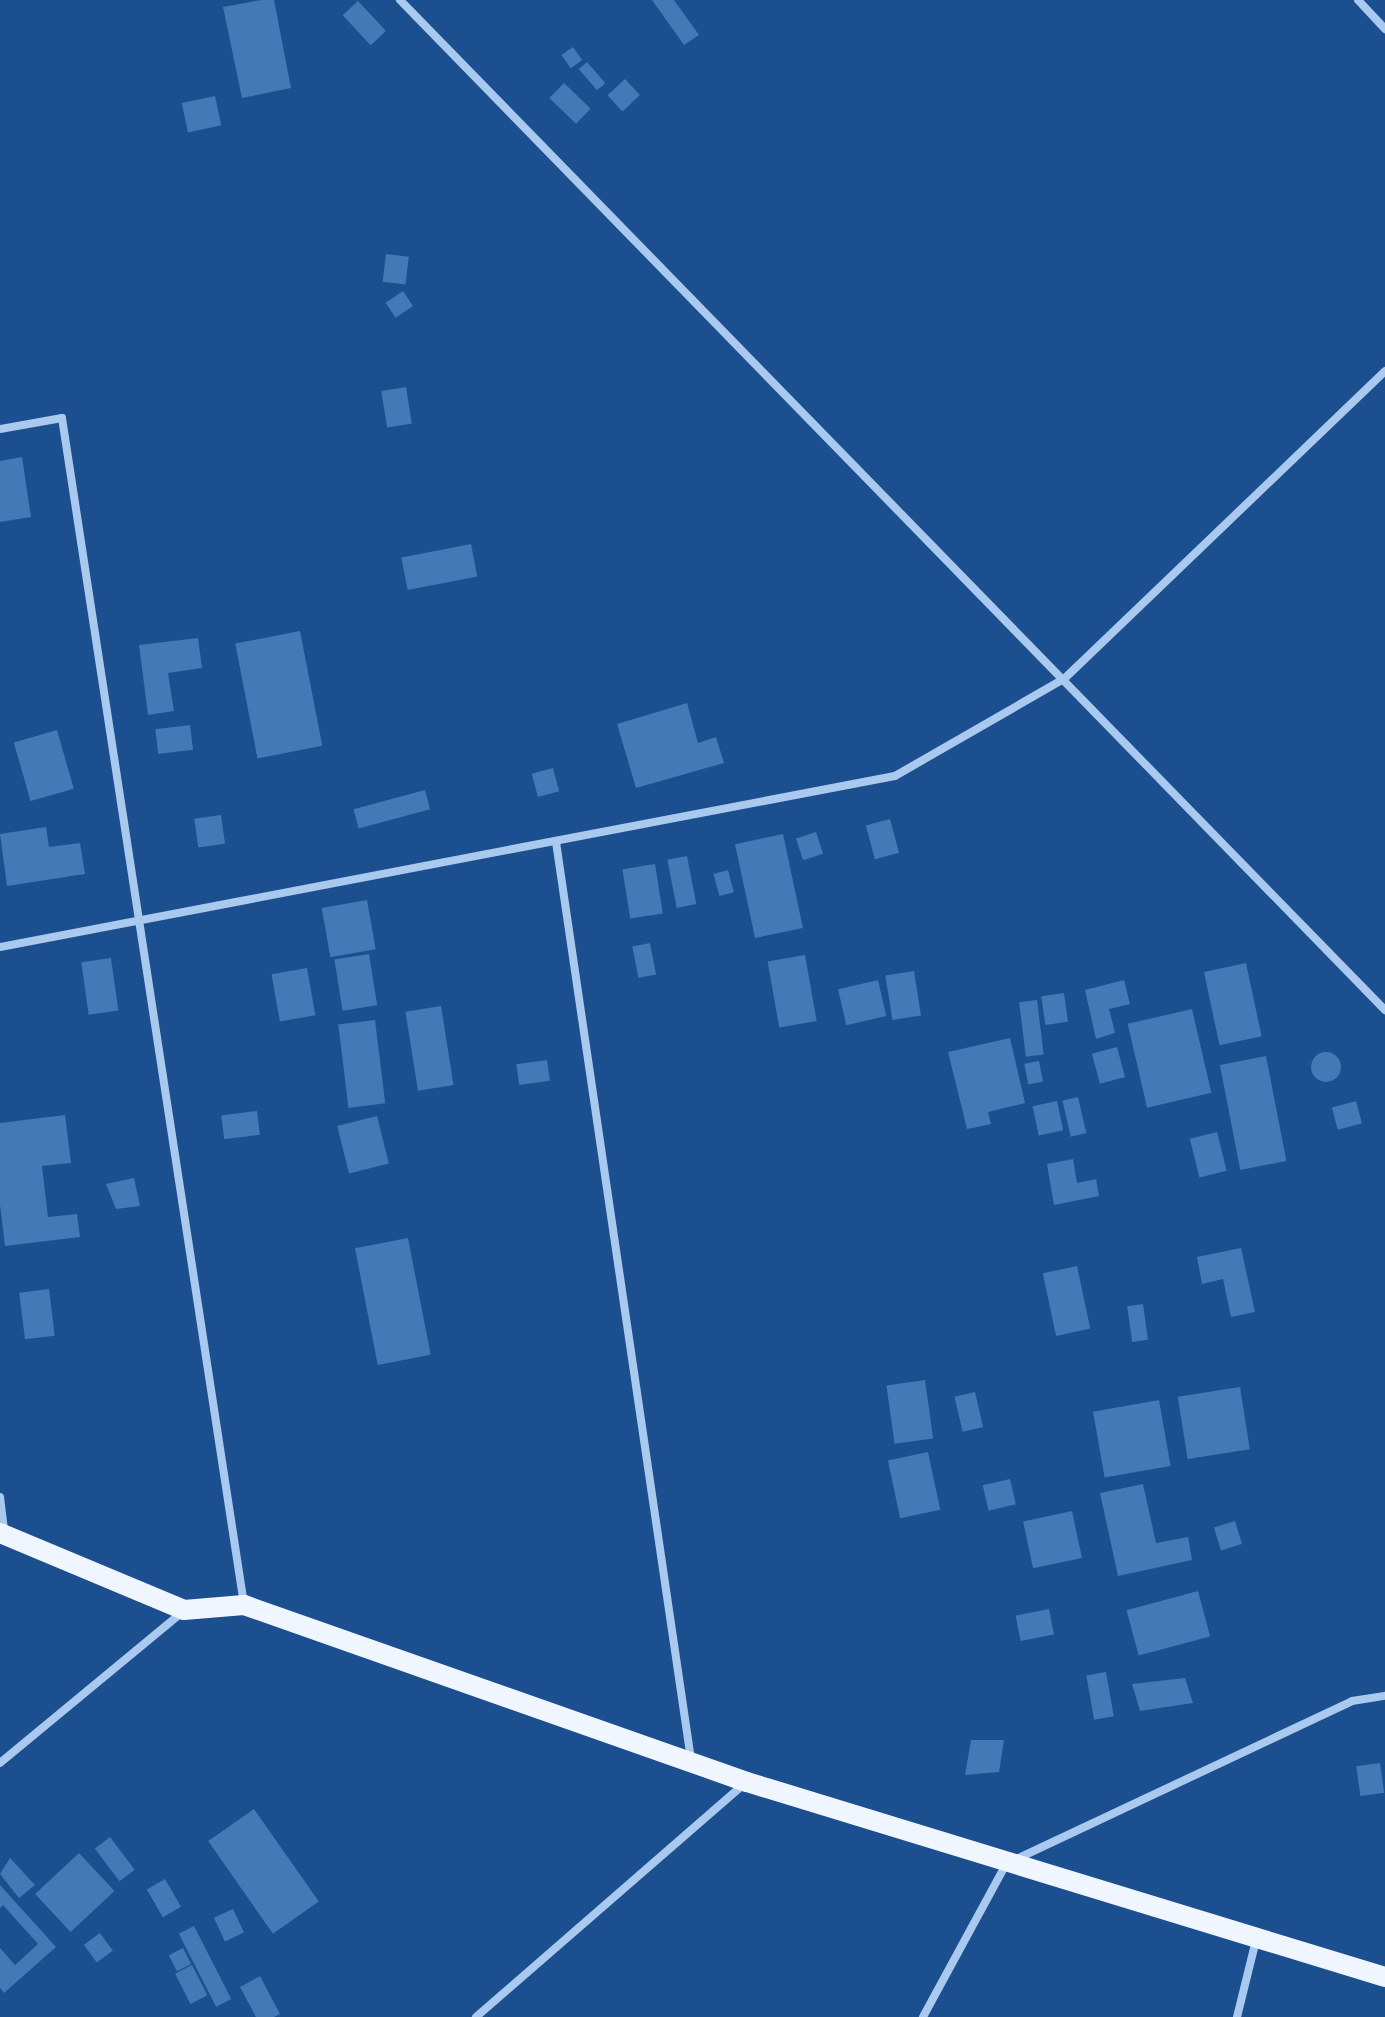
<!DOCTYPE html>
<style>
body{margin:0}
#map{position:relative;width:1385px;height:2017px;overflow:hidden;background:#1b4f8f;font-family:Commissioner,sans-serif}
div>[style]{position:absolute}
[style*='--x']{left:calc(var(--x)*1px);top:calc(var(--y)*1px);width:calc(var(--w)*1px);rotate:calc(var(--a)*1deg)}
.building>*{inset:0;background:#4478b7;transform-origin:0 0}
.round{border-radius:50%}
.street>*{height:8px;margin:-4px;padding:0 4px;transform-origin:4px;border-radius:4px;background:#a9c9ee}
.primary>*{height:20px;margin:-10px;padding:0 10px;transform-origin:10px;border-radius:10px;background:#f0f6ff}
span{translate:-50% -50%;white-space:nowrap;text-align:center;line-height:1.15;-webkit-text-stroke:8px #1b4f8f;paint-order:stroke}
</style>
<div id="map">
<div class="building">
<div style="clip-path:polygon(261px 0,274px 0,291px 88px,242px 98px,223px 7px)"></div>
<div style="clip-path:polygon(652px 0,674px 0,699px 35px,684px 45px)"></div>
<div style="left:358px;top:1px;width:41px;height:21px;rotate:47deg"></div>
<div style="left:573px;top:47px;width:16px;height:14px;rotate:55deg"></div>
<div style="left:587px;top:62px;width:28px;height:11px;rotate:49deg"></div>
<div style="left:625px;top:79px;width:22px;height:24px;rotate:47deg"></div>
<div style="left:564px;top:83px;width:37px;height:21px;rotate:44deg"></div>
<div style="left:215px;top:96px;width:30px;height:34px;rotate:78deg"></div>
<div style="left:386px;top:254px;width:23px;height:28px;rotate:7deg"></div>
<div style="left:403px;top:291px;width:18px;height:21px;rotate:56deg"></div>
<div style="left:406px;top:387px;width:37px;height:25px;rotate:81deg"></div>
<div style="clip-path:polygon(22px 457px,31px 517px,0 522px,0 461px)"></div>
<div style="left:471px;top:544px;width:33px;height:71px;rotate:79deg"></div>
<div style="left:300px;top:631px;width:117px;height:66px;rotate:79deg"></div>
<div style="clip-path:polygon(198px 638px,202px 668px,168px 673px,174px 711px,148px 715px,139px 645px)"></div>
<div style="clip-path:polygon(687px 703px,698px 743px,716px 737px,724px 763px,636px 788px,617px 724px)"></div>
<div style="left:190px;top:725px;width:25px;height:35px;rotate:83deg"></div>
<div style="left:57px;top:730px;width:61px;height:45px;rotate:74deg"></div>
<div style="left:553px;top:768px;width:24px;height:22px;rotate:75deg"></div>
<div style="left:425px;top:790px;width:20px;height:74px;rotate:75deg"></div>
<div style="left:221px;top:815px;width:29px;height:27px;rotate:82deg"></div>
<div style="left:890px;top:819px;width:35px;height:25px;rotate:75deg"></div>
<div style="clip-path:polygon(46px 827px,49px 847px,80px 843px,85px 874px,7px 886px,0 834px)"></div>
<div style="left:816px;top:832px;width:23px;height:21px;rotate:72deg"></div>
<div style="left:783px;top:834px;width:96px;height:49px;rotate:78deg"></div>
<div style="left:687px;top:856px;width:49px;height:20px;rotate:79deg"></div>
<div style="left:655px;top:864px;width:50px;height:33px;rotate:81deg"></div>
<div style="left:728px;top:870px;width:23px;height:15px;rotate:75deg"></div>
<div style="left:367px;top:900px;width:50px;height:46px;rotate:80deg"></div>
<div style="left:650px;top:943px;width:32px;height:18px;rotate:79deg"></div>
<div style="left:369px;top:954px;width:52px;height:35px;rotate:81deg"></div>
<div style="left:805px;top:955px;width:67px;height:38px;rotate:80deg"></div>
<div style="left:111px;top:958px;width:53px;height:30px;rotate:82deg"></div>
<div style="left:1246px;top:963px;width:75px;height:43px;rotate:78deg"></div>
<div style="left:307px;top:968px;width:48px;height:36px;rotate:80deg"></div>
<div style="left:914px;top:971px;width:45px;height:29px;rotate:81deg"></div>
<div style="left:878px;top:980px;width:37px;height:41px;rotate:77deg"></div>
<div style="clip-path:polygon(1124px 980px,1130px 1004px,1109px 1009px,1115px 1033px,1096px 1039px,1085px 990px)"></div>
<div style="left:1064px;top:993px;width:29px;height:23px;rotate:82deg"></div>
<div style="left:1037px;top:1000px;width:55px;height:18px;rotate:83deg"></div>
<div style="left:441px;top:1006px;width:80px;height:36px;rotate:81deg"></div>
<div style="left:1192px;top:1009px;width:86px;height:66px;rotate:77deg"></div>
<div style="left:375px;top:1020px;width:84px;height:37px;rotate:83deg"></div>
<div style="clip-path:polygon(1010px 1038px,1025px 1103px,988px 1112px,991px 1124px,967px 1129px,948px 1052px)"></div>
<div style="left:1117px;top:1047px;width:31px;height:26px;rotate:75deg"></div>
<div class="round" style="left:1311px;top:1052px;width:30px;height:30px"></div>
<div style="left:1266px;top:1056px;width:107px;height:47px;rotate:79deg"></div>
<div style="left:547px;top:1060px;width:21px;height:31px;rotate:82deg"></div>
<div style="left:1039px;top:1061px;width:21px;height:15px;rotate:79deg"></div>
<div style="left:1078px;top:1097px;width:37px;height:16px;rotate:77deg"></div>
<div style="left:1057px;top:1101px;width:30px;height:25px;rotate:78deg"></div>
<div style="left:1356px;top:1101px;width:23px;height:25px;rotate:75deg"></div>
<div style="left:257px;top:1111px;width:24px;height:36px;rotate:83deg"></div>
<div style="clip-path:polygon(65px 1115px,71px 1163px,42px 1166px,48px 1217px,77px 1214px,80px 1237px,5px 1246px,0 1205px,0 1123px)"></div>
<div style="left:377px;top:1116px;width:49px;height:41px;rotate:76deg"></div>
<div style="left:1217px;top:1132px;width:40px;height:28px;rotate:76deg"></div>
<div style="clip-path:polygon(1073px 1159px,1077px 1183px,1096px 1179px,1099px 1196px,1054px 1205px,1047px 1164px)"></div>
<div style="clip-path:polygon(134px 1178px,140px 1206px,116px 1209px,106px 1184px)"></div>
<div style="left:408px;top:1238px;width:119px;height:54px;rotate:79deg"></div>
<div style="clip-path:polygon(1241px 1248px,1255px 1312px,1231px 1317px,1223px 1279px,1202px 1284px,1197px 1257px)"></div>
<div style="left:1077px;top:1266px;width:64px;height:35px;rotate:78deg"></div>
<div style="left:49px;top:1289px;width:47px;height:30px;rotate:83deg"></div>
<div style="left:1143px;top:1304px;width:36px;height:16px;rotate:82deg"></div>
<div style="left:925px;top:1380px;width:59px;height:39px;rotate:82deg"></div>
<div style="left:1240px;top:1387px;width:63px;height:63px;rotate:81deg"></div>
<div style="left:975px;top:1392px;width:36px;height:21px;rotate:77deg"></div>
<div style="left:1159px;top:1400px;width:67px;height:67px;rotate:80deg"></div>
<div style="left:928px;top:1452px;width:59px;height:41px;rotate:78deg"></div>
<div style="left:1010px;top:1479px;width:26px;height:28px;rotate:77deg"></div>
<div style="clip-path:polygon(1143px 1484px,1156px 1543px,1188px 1537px,1192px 1560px,1118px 1576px,1100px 1493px)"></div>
<div style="left:1072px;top:1511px;width:48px;height:50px;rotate:78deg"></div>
<div style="left:1235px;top:1521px;width:24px;height:22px;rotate:73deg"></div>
<div style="left:1198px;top:1591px;width:47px;height:74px;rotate:75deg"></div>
<div style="left:1049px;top:1609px;width:26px;height:34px;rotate:79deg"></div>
<div style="left:1106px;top:1672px;width:45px;height:20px;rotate:80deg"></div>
<div style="clip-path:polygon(1185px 1678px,1193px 1703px,1140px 1711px,1132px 1684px)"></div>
<div style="clip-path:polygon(971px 1740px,1004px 1740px,999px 1772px,965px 1775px)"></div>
<div style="left:1380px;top:1763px;width:30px;height:24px;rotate:82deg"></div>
<div style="left:254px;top:1809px;width:113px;height:56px;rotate:55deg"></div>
<div style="left:110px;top:1837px;width:41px;height:19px;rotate:53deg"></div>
<div style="left:79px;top:1853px;width:52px;height:60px;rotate:47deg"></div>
<div style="clip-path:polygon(10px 1858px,35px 1885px,19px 1898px,0 1874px)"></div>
<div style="left:165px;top:1879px;width:32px;height:21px;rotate:60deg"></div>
<div style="clip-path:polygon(0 1885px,56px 1947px,4px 1993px,0 1988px,0 1948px,15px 1965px,38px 1944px,3px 1905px,0 1908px)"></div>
<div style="left:233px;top:1909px;width:26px;height:21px;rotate:65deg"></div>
<div style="left:194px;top:1926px;width:82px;height:17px;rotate:63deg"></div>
<div style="left:100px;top:1933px;width:22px;height:20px;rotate:54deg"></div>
<div style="left:183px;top:1948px;width:18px;height:16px;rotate:63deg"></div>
<div style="left:192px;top:1965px;width:34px;height:19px;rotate:63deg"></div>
<div style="clip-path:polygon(260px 1976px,280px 2014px,274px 2017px,256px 2017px,240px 1987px)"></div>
</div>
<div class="street">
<div style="--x:400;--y:0;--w:1411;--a:45.72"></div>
<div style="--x:1358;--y:0;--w:40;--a:47"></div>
<div style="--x:0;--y:429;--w:63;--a:-10.1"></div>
<div style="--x:62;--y:418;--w:1200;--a:81.28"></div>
<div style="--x:556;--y:842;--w:928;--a:81.63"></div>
<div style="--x:0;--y:947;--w:911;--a:-10.82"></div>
<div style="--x:895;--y:776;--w:195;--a:-29.9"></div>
<div style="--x:1064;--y:679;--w:445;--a:-43.8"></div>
<div style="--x:0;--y:1497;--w:35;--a:83"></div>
<div style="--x:0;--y:1763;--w:239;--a:-39.6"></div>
<div style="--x:476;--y:2017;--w:358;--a:-41"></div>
<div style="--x:923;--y:2017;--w:174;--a:-61.5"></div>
<div style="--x:1006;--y:1864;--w:382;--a:-25.2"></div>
<div style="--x:1352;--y:1701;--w:33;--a:-9"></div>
<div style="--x:1237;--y:2017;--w:79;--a:-76.1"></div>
</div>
<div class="primary">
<div style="--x:0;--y:1533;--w:199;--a:22.7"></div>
<div style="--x:184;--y:1610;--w:60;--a:-4.8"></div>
<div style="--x:244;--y:1605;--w:533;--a:19.39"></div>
<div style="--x:747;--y:1782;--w:667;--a:17"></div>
</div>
</div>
